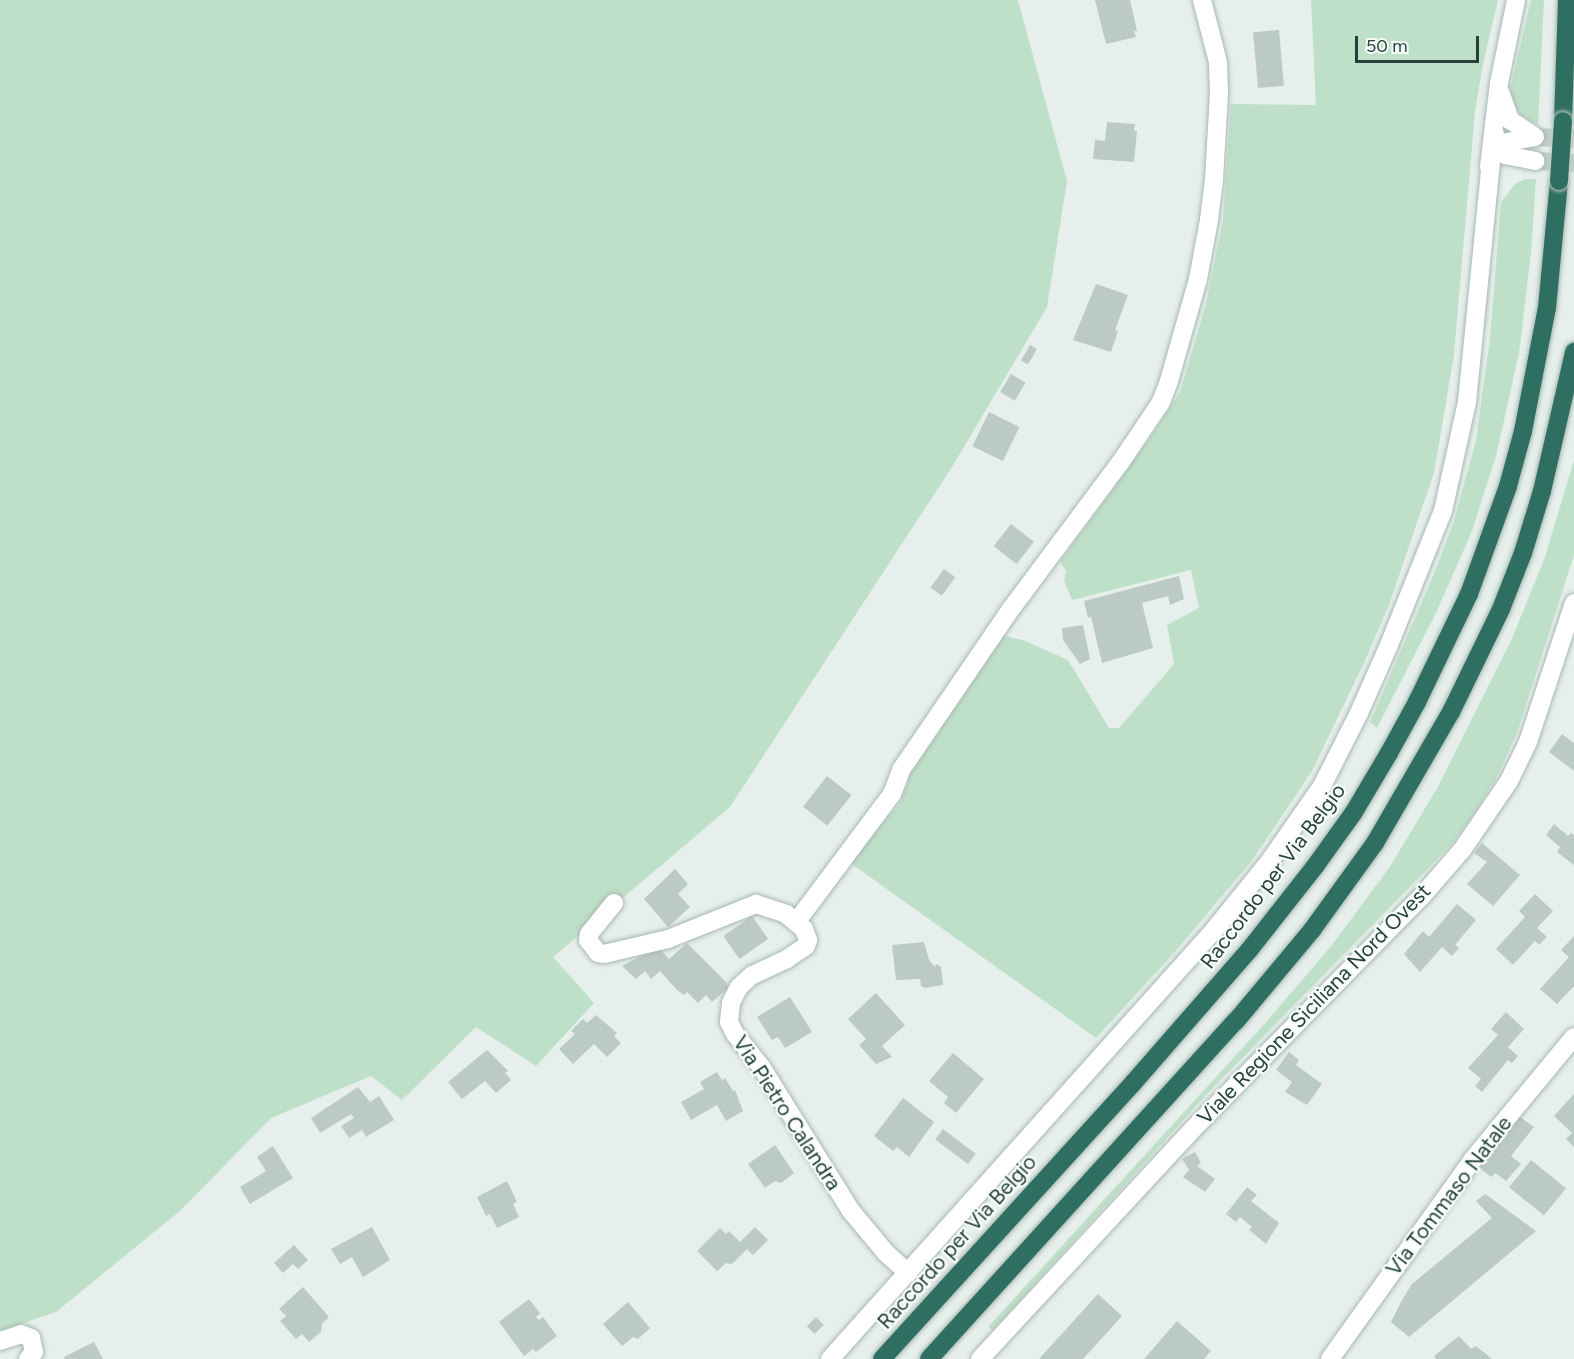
<!DOCTYPE html>
<style>
body{margin:0}
#map{position:relative;width:1574px;height:1359px;overflow:hidden;background:#e6efeb;font-family:Figtree,sans-serif}
div>[style]{position:absolute}
[style*='--x']{left:calc(var(--x)*1px);top:calc(var(--y)*1px);width:calc(var(--w)*1px);rotate:calc(var(--a)*1deg)}
.green>*{inset:0;background:#bfe0c8}
.building>*{inset:0;background:#bbcac4;transform-origin:0 0}
.minor-tunnel>*{height:18px;margin-top:-9px;transform-origin:0;background:repeating-linear-gradient(90deg,#bfccc8 0 18px,transparent 0 27px)}
.tertiary-tunnel>*{height:18px;margin-top:-9px;transform-origin:0;background:repeating-linear-gradient(90deg,#bfccc8 0 18px,transparent 0 27px)}
.roads{filter:drop-shadow(0 0 2px #a8b8b2) drop-shadow(0 0 2px #a8b8b2)}
.minor>*{height:18px;margin:-9px;padding:0 9px;transform-origin:9px;border-radius:9px;background:#fff}
.tertiary>*{height:18px;margin:-9px;padding:0 9px;transform-origin:9px;border-radius:9px;background:#fff}
.motorway>*{height:18px;margin:-9px;padding:0 9px;transform-origin:9px;border-radius:9px;background:#2f6f62}
.bridges{filter:drop-shadow(0 0 2px #c2cac8) drop-shadow(0 0 2px #c2cac8)}
.motorway-bridge>*{height:18px;margin:-9px;padding:0 9px;transform-origin:9px;border-radius:9px;background:#2f6f62}
span{translate:-50% -50%;white-space:nowrap;text-align:center;line-height:1.15;-webkit-text-stroke:4.5px #f7fbf9;paint-order:stroke}
.street-label{font-size:21px;color:#24423a}
.scale{position:absolute;left:1355px;top:36px;width:124px;height:27px;box-sizing:border-box;border:3px solid #24423a;border-top:0;padding-left:8px;font-size:18px;line-height:21px;white-space:nowrap;color:#24423a;-webkit-text-stroke:4px #f7fbf9;paint-order:stroke}
</style>
<div id="map">
<div class="green">
<div style="clip-path:polygon(0 0,1018px 0,1067px 181px,1047px 307px,952px 467px,730px 807px,553px 957px,594px 1003px,536px 1066px,476px 1027px,402px 1100px,371px 1076px,271px 1118px,181px 1210px,56px 1312px,0 1331px)"></div>
<div style="clip-path:polygon(1311px 0,1498px 0,1483px 64px,1475px 111px,1454px 355px,1434px 473px,1389px 605px,1363px 665px,1312px 771px,1251px 862px,1173px 954px,1096px 1038px,849px 862px,899px 805px,907px 786px,911px 768px,1004px 636px,1023px 640px,1068px 660px,1109px 728px,1119px 728px,1174px 664px,1167px 625px,1199px 608px,1191px 570px,1072px 600px,1064px 580px,1066px 571px,1060px 562px,1155px 431px,1180px 392px,1206px 304px,1223px 220px,1231px 104px,1316px 105px)"></div>
<div style="clip-path:polygon(1531px 0,1544px 0,1538px 125px,1521px 115px,1511px 99px,1510px 89px)"></div>
<div style="clip-path:polygon(1525px 179px,1536px 179px,1531px 254px,1519px 353px,1496px 456px,1472px 531px,1436px 613px,1377px 728px,1370px 722px,1434px 574px,1454px 521px,1476px 440px,1490px 338px,1501px 202px,1515px 184px)"></div>
<div style="clip-path:polygon(1574px 460px,1574px 555px,1517px 733px,1497px 777px,1476px 811px,1452px 844px,1207px 1094px,993px 1330px,988px 1327px,1267px 1021px,1332px 945px,1389px 868px,1439px 785px,1511px 641px,1545px 557px)"></div>
</div>
<div class="building">
<div style="clip-path:polygon(1095px 0,1130px 0,1137px 31px,1134px 31px,1136px 37px,1106px 44px)"></div>
<div style="left:1279px;top:30px;width:56px;height:26px;rotate:85deg"></div>
<div style="clip-path:polygon(1107px 122px,1135px 124px,1134px 131px,1137px 131px,1134px 162px,1093px 159px,1095px 140px,1105px 141px)"></div>
<div style="clip-path:polygon(1096px 284px,1128px 295px,1115px 330px,1118px 331px,1111px 352px,1073px 340px)"></div>
<div style="left:1030px;top:345px;width:8px;height:18px;rotate:30deg"></div>
<div style="left:1011px;top:374px;width:17px;height:21px;rotate:31deg"></div>
<div style="left:989px;top:412px;width:34px;height:38px;rotate:26deg"></div>
<div style="left:1011px;top:524px;width:29px;height:28px;rotate:38deg"></div>
<div style="left:944px;top:569px;width:14px;height:23px;rotate:36deg"></div>
<div style="clip-path:polygon(1179px 576px,1184px 599px,1170px 605px,1168px 596px,1142px 603px,1153px 648px,1102px 663px,1091px 617px,1088px 618px,1084px 601px)"></div>
<div style="clip-path:polygon(1083px 625px,1090px 659px,1080px 664px,1063px 640px,1062px 628px)"></div>
<div style="clip-path:polygon(1562px 734px,1574px 743px,1574px 771px,1549px 752px)"></div>
<div style="left:827px;top:776px;width:31px;height:39px;rotate:38deg"></div>
<div style="clip-path:polygon(1554px 824px,1568px 836px,1571px 833px,1574px 835px,1574px 865px,1557px 852px,1560px 847px,1546px 835px)"></div>
<div style="clip-path:polygon(1482px 843px,1520px 875px,1493px 906px,1467px 884px,1487px 862px,1474px 853px)"></div>
<div style="clip-path:polygon(675px 869px,688px 884px,678px 894px,690px 907px,668px 927px,644px 899px)"></div>
<div style="clip-path:polygon(1535px 894px,1553px 911px,1537px 928px,1547px 937px,1539px 945px,1535px 941px,1513px 965px,1496px 949px,1525px 917px,1519px 911px)"></div>
<div style="clip-path:polygon(1457px 904px,1476px 920px,1455px 945px,1459px 948px,1452px 956px,1442px 947px,1420px 972px,1404px 954px,1423px 931px,1429px 937px)"></div>
<div style="left:752px;top:916px;width:28px;height:35px;rotate:55deg"></div>
<div style="clip-path:polygon(1574px 936px,1574px 986px,1557px 1004px,1540px 989px,1569px 957px,1561px 950px)"></div>
<div style="clip-path:polygon(924px 942px,929px 960px,935px 967px,936px 964px,941px 967px,943px 985px,925px 988px,921px 986px,920px 979px,896px 980px,892px 945px)"></div>
<div style="clip-path:polygon(687px 943px,727px 983px,728px 988px,712px 1002px,706px 995px,698px 1003px,687px 992px,684px 995px,677px 990px,660px 971px,651px 979px,645px 971px,636px 979px,622px 966px,658px 947px,669px 959px)"></div>
<div style="clip-path:polygon(876px 993px,905px 1025px,882px 1046px,892px 1057px,876px 1064px,859px 1045px,866px 1039px,848px 1019px)"></div>
<div style="clip-path:polygon(790px 997px,812px 1032px,785px 1048px,778px 1037px,772px 1040px,757px 1017px)"></div>
<div style="clip-path:polygon(1506px 1012px,1524px 1029px,1508px 1047px,1518px 1056px,1512px 1063px,1508px 1060px,1482px 1092px,1475px 1086px,1481px 1079px,1468px 1068px,1498px 1035px,1491px 1029px)"></div>
<div style="clip-path:polygon(596px 1015px,617px 1033px,614px 1036px,621px 1043px,607px 1057px,594px 1044px,573px 1064px,559px 1049px,575px 1034px,571px 1031px,583px 1019px,587px 1023px)"></div>
<div style="clip-path:polygon(487px 1050px,508px 1071px,505px 1073px,511px 1080px,496px 1093px,485px 1081px,462px 1099px,448px 1082px)"></div>
<div style="clip-path:polygon(1289px 1052px,1299px 1060px,1296px 1065px,1322px 1084px,1307px 1105px,1285px 1092px,1292px 1082px,1276px 1070px)"></div>
<div style="clip-path:polygon(953px 1053px,984px 1079px,956px 1113px,944px 1103px,948px 1097px,929px 1081px)"></div>
<div style="clip-path:polygon(717px 1072px,722px 1080px,725px 1078px,733px 1091px,735px 1090px,743px 1111px,726px 1121px,717px 1105px,691px 1120px,681px 1102px,704px 1089px,700px 1082px)"></div>
<div style="clip-path:polygon(358px 1087px,370px 1102px,379px 1096px,394px 1120px,366px 1137px,362px 1130px,349px 1138px,341px 1126px,354px 1118px,351px 1114px,320px 1133px,311px 1118px)"></div>
<div style="clip-path:polygon(1574px 1094px,1574px 1147px,1566px 1139px,1572px 1133px,1554px 1116px)"></div>
<div style="clip-path:polygon(903px 1098px,934px 1122px,909px 1157px,897px 1147px,893px 1151px,874px 1136px)"></div>
<div style="clip-path:polygon(1520px 1117px,1534px 1127px,1511px 1156px,1521px 1164px,1506px 1181px,1495px 1173px,1491px 1177px,1480px 1168px)"></div>
<div style="left:943px;top:1129px;width:41px;height:13px;rotate:37deg"></div>
<div style="clip-path:polygon(775px 1145px,794px 1173px,781px 1183px,775px 1181px,765px 1188px,748px 1164px)"></div>
<div style="clip-path:polygon(273px 1146px,293px 1178px,250px 1204px,240px 1187px,266px 1171px,257px 1157px)"></div>
<div style="clip-path:polygon(1195px 1152px,1201px 1163px,1197px 1166px,1215px 1179px,1205px 1192px,1183px 1177px,1189px 1170px,1182px 1159px)"></div>
<div style="left:1531px;top:1160px;width:45px;height:35px;rotate:39deg"></div>
<div style="clip-path:polygon(507px 1181px,517px 1202px,513px 1204px,519px 1217px,497px 1228px,490px 1214px,486px 1216px,477px 1197px)"></div>
<div style="clip-path:polygon(1247px 1187px,1257px 1195px,1251px 1201px,1279px 1223px,1266px 1244px,1249px 1230px,1252px 1227px,1240px 1217px,1236px 1222px,1226px 1214px)"></div>
<div style="clip-path:polygon(1485px 1194px,1536px 1231px,1409px 1337px,1391px 1322px,1402px 1300px,1412px 1284px,1492px 1218px,1476px 1201px)"></div>
<div style="clip-path:polygon(372px 1227px,390px 1260px,363px 1277px,352px 1257px,340px 1264px,331px 1249px)"></div>
<div style="clip-path:polygon(755px 1227px,768px 1240px,753px 1255px,747px 1249px,732px 1264px,726px 1263px,717px 1271px,697px 1251px,720px 1228px,726px 1234px,729px 1231px,740px 1242px)"></div>
<div style="clip-path:polygon(294px 1245px,308px 1260px,298px 1269px,293px 1264px,283px 1273px,274px 1263px)"></div>
<div style="clip-path:polygon(303px 1287px,329px 1317px,322px 1324px,321px 1332px,309px 1342px,302px 1334px,296px 1339px,280px 1321px,286px 1316px,279px 1309px)"></div>
<div style="clip-path:polygon(1098px 1294px,1122px 1316px,1083px 1359px,1039px 1359px)"></div>
<div style="clip-path:polygon(529px 1299px,540px 1313px,536px 1317px,539px 1320px,543px 1317px,557px 1336px,536px 1352px,533px 1349px,524px 1356px,499px 1322px)"></div>
<div style="clip-path:polygon(628px 1302px,650px 1328px,638px 1339px,633px 1337px,622px 1346px,603px 1324px)"></div>
<div style="left:816px;top:1317px;width:11px;height:13px;rotate:45deg"></div>
<div style="clip-path:polygon(1177px 1321px,1211px 1351px,1204px 1359px,1144px 1359px)"></div>
<div style="clip-path:polygon(1459px 1336px,1471px 1349px,1476px 1346px,1492px 1359px,1436px 1359px,1434px 1356px)"></div>
<div style="clip-path:polygon(94px 1342px,103px 1359px,65px 1359px,64px 1357px)"></div>
</div>
<div class="minor-tunnel">
<div style="--x:1535;--y:161;--w:39;--a:3"></div>
</div>
<div class="tertiary-tunnel">
<div style="--x:1535;--y:137;--w:39;--a:3"></div>
</div>
<div class="roads">
<div class="minor">
<div style="--x:1501;--y:94;--w:28;--a:71"></div>
<div style="--x:1510;--y:120;--w:30;--a:34"></div>
<div style="--x:1495;--y:134;--w:12;--a:81"></div>
<div style="--x:1497;--y:146;--w:12;--a:48"></div>
<div style="--x:1505;--y:155;--w:31;--a:11"></div>
<div style="--x:1489;--y:167;--w:85;--a:-83.2"></div>
<div style="--x:1499;--y:83;--w:85;--a:-78.4"></div>
<div style="--x:614;--y:903;--w:40;--a:129"></div>
<div style="--x:589;--y:934;--w:6;--a:99"></div>
<div style="--x:588;--y:940;--w:16;--a:52"></div>
<div style="--x:598;--y:953;--w:6;--a:9"></div>
<div style="--x:604;--y:954;--w:66;--a:-13.2"></div>
<div style="--x:668;--y:939;--w:95;--a:-21.7"></div>
<div style="--x:756;--y:904;--w:32;--a:18"></div>
<div style="--x:786;--y:914;--w:23;--a:40"></div>
<div style="--x:804;--y:929;--w:12;--a:70"></div>
<div style="--x:808;--y:940;--w:6;--a:108"></div>
<div style="--x:806;--y:946;--w:23;--a:146"></div>
<div style="--x:787;--y:959;--w:38;--a:155"></div>
<div style="--x:752;--y:975;--w:18;--a:137"></div>
<div style="--x:739;--y:987;--w:18;--a:117"></div>
<div style="--x:731;--y:1003;--w:19;--a:96"></div>
<div style="--x:729;--y:1022;--w:13;--a:63"></div>
<div style="--x:735;--y:1034;--w:43;--a:51.5"></div>
<div style="--x:762;--y:1068;--w:168;--a:58.1"></div>
<div style="--x:851;--y:1211;--w:55;--a:50.2"></div>
<div style="--x:886;--y:1253;--w:30;--a:42"></div>
<div style="--x:797;--y:921;--w:159;--a:-53.2"></div>
<div style="--x:892;--y:794;--w:26;--a:-69"></div>
<div style="--x:901;--y:770;--w:195;--a:-55.7"></div>
<div style="--x:1011;--y:609;--w:182;--a:-53.3"></div>
<div style="--x:1120;--y:463;--w:73;--a:-56.1"></div>
<div style="--x:1161;--y:402;--w:22;--a:-69"></div>
<div style="--x:1169;--y:381;--w:106;--a:-74.1"></div>
<div style="--x:1198;--y:279;--w:60;--a:-79.4"></div>
<div style="--x:1209;--y:220;--w:40;--a:-82.9"></div>
<div style="--x:1214;--y:180;--w:88;--a:-86.7"></div>
<div style="--x:1219;--y:92;--w:30;--a:-92"></div>
<div style="--x:1218;--y:62;--w:64;--a:-104.5"></div>
<div style="--x:0;--y:1341;--w:22;--a:-18"></div>
<div style="--x:21;--y:1334;--w:11;--a:22"></div>
<div style="--x:31;--y:1338;--w:14;--a:78"></div>
<div style="--x:34;--y:1352;--w:9;--a:131"></div>
</div>
<div class="tertiary">
<div style="--x:830;--y:1359;--w:577;--a:-48.16"></div>
<div style="--x:1215;--y:929;--w:91;--a:-51.2"></div>
<div style="--x:1272;--y:858;--w:88;--a:-55.2"></div>
<div style="--x:1322;--y:786;--w:82;--a:-63.1"></div>
<div style="--x:1359;--y:713;--w:74;--a:-66.2"></div>
<div style="--x:1389;--y:645;--w:144;--a:-68.1"></div>
<div style="--x:1443;--y:511;--w:112;--a:-77.6"></div>
<div style="--x:1467;--y:402;--w:243;--a:-84.3"></div>
<div style="--x:1491;--y:160;--w:10;--a:-61"></div>
<div style="--x:1496;--y:151;--w:14;--a:-39"></div>
<div style="--x:1507;--y:142;--w:28;--a:-10"></div>
<div style="--x:980;--y:1359;--w:313;--a:-47.2"></div>
<div style="--x:1193;--y:1129;--w:327;--a:-45.5"></div>
<div style="--x:1422;--y:896;--w:61;--a:-49"></div>
<div style="--x:1462;--y:850;--w:83;--a:-55.7"></div>
<div style="--x:1509;--y:781;--w:43;--a:-64"></div>
<div style="--x:1528;--y:742;--w:146;--a:-71.7"></div>
<div style="--x:1330;--y:1359;--w:246;--a:-54.4"></div>
<div style="--x:1473;--y:1159;--w:158;--a:-50.4"></div>
</div>
<div class="motorway">
<div style="--x:1563;--y:121;--w:121;--a:-88.1"></div>
<div style="--x:882;--y:1359;--w:374;--a:-47.7"></div>
<div style="--x:1134;--y:1082;--w:176;--a:-48.9"></div>
<div style="--x:1250;--y:949;--w:107;--a:-51.8"></div>
<div style="--x:1316;--y:865;--w:65;--a:-54.4"></div>
<div style="--x:1354;--y:812;--w:69;--a:-59.3"></div>
<div style="--x:1389;--y:753;--w:58;--a:-61.2"></div>
<div style="--x:1417;--y:702;--w:120;--a:-64.3"></div>
<div style="--x:1469;--y:594;--w:115;--a:-70.1"></div>
<div style="--x:1508;--y:486;--w:57;--a:-74.7"></div>
<div style="--x:1523;--y:431;--w:125;--a:-79"></div>
<div style="--x:1547;--y:308;--w:128;--a:-84.6"></div>
<div style="--x:929;--y:1359;--w:457;--a:-47.8"></div>
<div style="--x:1236;--y:1021;--w:119;--a:-50.1"></div>
<div style="--x:1312;--y:930;--w:107;--a:-54.1"></div>
<div style="--x:1375;--y:843;--w:151;--a:-59.9"></div>
<div style="--x:1451;--y:712;--w:114;--a:-64.1"></div>
<div style="--x:1501;--y:609;--w:60;--a:-68.6"></div>
<div style="--x:1523;--y:553;--w:65;--a:-73"></div>
<div style="--x:1542;--y:491;--w:143;--a:-77"></div>
</div>
</div>
<div class="bridges">
<div class="motorway-bridge">
<div style="--x:1559;--y:181;--w:60;--a:-86.2"></div>
</div>
</div>
<div class="street-label">
<span style="left:1273px;top:876px;rotate:-53deg">Raccordo per Via Belgio</span>
<span style="left:1314px;top:1004px;rotate:-46deg">Viale Regione Siciliana Nord Ovest</span>
<span style="left:787px;top:1113px;rotate:57deg">Via Pietro Calandra</span>
<span style="left:1449px;top:1196px;rotate:-53deg">Via Tommaso Natale</span>
<span style="left:957px;top:1242px;rotate:-48deg">Raccordo per Via Belgio</span>
</div>
<div class="scale">50 m</div>
</div>
